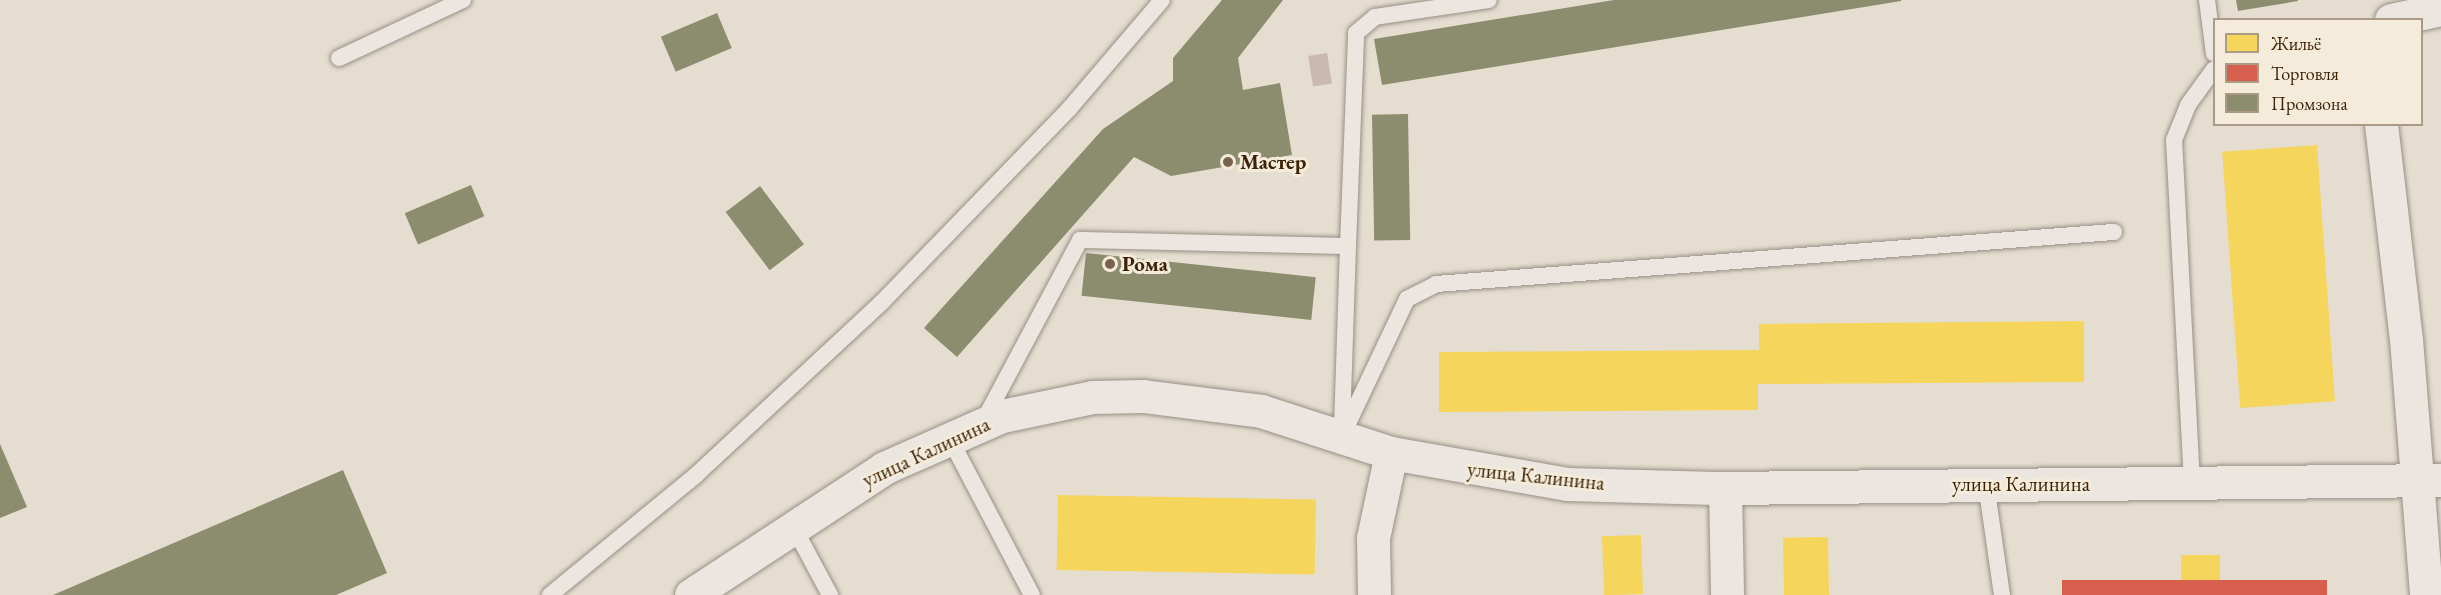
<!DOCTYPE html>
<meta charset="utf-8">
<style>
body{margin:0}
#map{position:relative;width:2441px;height:595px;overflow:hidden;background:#e5ddd0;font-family:"EB Garamond",serif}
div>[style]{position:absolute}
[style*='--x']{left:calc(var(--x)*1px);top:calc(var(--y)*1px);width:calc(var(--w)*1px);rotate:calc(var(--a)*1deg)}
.homes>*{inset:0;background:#f6d55c;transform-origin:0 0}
.shops>*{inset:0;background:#d6604d;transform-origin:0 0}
.industry>*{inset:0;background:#8c8c6e;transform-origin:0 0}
.building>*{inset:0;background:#cab8b1;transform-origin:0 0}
.roads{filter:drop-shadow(0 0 2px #978f85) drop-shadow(0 0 2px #978f85)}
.lane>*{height:16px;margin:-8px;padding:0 8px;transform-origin:8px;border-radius:8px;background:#ebe7e0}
.street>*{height:33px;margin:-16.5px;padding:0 16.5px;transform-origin:16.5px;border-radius:16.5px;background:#ebe7e0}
.secondary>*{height:33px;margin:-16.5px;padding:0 16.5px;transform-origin:16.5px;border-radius:16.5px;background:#ebe7e0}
.dots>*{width:16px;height:16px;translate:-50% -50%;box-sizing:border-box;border:3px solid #f4ebdb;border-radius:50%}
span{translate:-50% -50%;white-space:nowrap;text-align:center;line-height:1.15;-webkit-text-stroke:6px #f4ebdb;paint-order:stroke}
.poi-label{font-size:21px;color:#3d2306;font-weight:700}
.left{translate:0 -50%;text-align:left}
.street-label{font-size:21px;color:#3d2306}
.legend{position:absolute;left:2213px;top:18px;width:210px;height:108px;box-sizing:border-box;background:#f4ebdb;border:2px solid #ab9b86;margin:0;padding:8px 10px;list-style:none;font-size:18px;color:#3d2306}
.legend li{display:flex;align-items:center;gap:12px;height:30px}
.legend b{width:30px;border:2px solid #ab9b86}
</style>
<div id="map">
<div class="homes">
<div style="left:2317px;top:145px;width:257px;height:95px;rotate:86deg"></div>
<div style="clip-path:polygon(2084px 321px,2084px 382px,1758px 384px,1758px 410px,1439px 412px,1439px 352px,1759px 350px,1759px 324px)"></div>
<div style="left:1058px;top:495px;width:258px;height:75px;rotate:1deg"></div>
<div style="left:1641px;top:535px;width:59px;height:39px;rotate:88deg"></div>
<div style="left:1828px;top:537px;width:58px;height:45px;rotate:89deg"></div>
<div style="left:2181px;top:555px;width:39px;height:25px"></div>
</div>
<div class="shops">
<div style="left:2062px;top:580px;width:265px;height:15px"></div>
</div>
<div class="industry">
<div style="clip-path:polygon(1222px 0,1283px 0,1238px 58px,1243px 90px,1280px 83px,1292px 155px,1171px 176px,1134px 157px,957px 357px,924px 328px,1103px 129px,1173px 81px,1173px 58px)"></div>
<div style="clip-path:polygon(1614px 0,1901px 0,1901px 1px,1382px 85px,1374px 39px)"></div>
<div style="clip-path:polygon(2236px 0,2298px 0,2298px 1px,2238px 11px)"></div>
<div style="left:717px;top:13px;width:38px;height:61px;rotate:67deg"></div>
<div style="left:1408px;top:114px;width:126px;height:36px;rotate:89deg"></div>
<div style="left:471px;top:185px;width:34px;height:72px;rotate:67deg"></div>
<div style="left:760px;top:186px;width:73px;height:43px;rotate:53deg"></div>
<div style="left:1086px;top:253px;width:231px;height:43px;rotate:6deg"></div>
<div style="clip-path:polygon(0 444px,27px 507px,0 518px)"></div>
<div style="clip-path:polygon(343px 470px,387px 573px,336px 595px,53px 595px)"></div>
</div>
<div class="building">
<div style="left:1327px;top:53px;width:31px;height:19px;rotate:81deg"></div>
</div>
<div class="roads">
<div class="lane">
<div style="--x:2207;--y:0;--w:54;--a:82.6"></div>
<div style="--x:339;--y:58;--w:137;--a:-25.1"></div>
<div style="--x:1348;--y:246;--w:213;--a:-87.8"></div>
<div style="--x:1356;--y:33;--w:25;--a:-40"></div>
<div style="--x:1375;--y:17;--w:115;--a:-8.5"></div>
<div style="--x:984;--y:420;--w:204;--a:-61.9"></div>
<div style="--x:1080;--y:240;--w:268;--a:1.3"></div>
<div style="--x:1348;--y:246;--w:183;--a:91.9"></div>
<div style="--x:1342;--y:436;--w:152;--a:-64.6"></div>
<div style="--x:1407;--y:299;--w:33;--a:-27"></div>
<div style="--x:1436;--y:284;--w:680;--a:-4.39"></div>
<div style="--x:949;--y:437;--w:178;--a:62.3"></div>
<div style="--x:2192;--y:483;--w:343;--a:-93"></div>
<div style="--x:2174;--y:140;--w:38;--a:-68"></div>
<div style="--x:2188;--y:105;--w:44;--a:-54.2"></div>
<div style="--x:1986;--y:484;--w:112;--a:81.8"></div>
<div style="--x:792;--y:524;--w:81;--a:61.8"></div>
<div style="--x:550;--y:595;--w:189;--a:-39.4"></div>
<div style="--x:696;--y:475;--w:255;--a:-42.9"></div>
<div style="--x:883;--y:301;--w:267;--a:-45.9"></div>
<div style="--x:1069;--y:109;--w:143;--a:-49.5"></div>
</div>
<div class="street">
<div style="--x:2391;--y:20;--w:51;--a:-12.4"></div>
<div style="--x:2381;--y:124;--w:216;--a:83.4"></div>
<div style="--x:2406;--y:339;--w:257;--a:85.5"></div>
<div style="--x:1725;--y:488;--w:107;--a:88.9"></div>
<div style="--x:1374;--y:595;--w:57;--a:-91"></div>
<div style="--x:1373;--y:538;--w:87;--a:-78"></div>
</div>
<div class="secondary">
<div style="--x:691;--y:595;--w:231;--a:-33.3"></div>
<div style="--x:884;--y:468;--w:129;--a:-23.8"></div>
<div style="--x:1002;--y:416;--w:92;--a:-11.9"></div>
<div style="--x:1092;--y:397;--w:51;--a:-1.1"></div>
<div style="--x:1143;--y:396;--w:119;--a:7.2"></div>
<div style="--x:1261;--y:411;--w:137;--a:17.9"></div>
<div style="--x:1391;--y:453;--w:179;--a:10"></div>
<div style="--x:1567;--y:484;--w:158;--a:1.5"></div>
<div style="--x:1725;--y:488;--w:716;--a:-0.64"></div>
</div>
</div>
<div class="dots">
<div style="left:1228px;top:162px;background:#78644d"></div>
<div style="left:1110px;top:264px;background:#78644d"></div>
</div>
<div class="poi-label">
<span class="left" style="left:1240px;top:162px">Мастер</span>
<span class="left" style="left:1122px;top:264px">Рома</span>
</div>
<div class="street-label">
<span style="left:926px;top:452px;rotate:-25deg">улица Калинина</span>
<span style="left:1536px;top:476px;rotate:6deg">улица Калинина</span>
<span style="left:2021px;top:484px">улица Калинина</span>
</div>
<ul class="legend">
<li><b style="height:16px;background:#f6d55c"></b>Жильё</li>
<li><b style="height:16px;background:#d6604d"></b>Торговля</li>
<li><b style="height:16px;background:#8c8c6e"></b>Промзона</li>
</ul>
</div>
